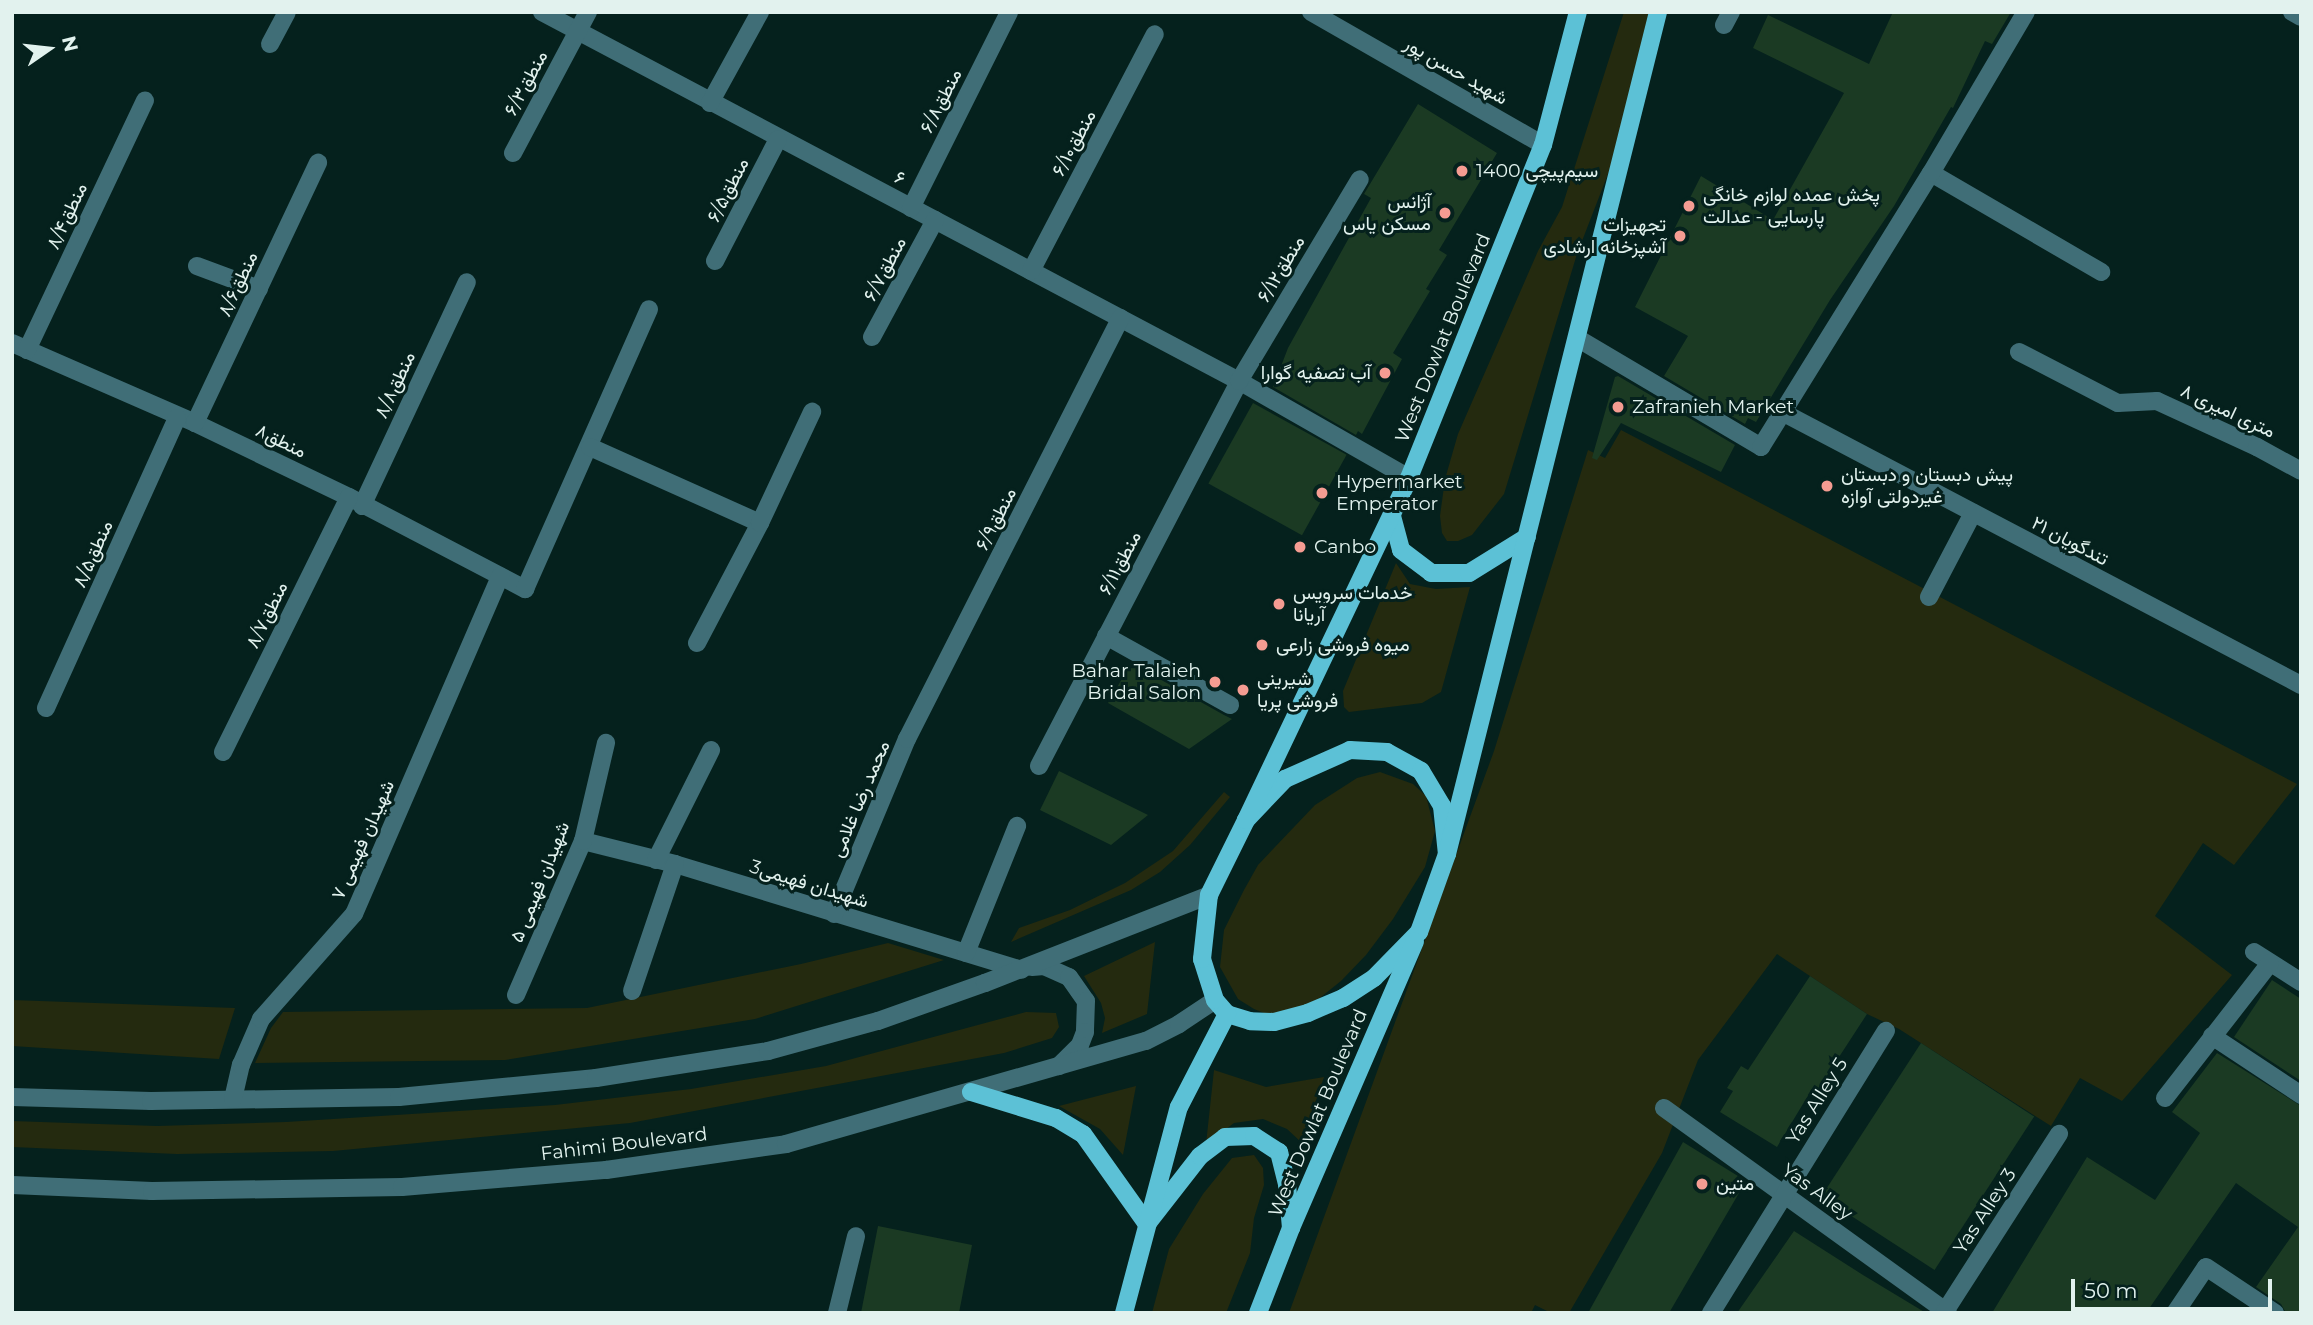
<!DOCTYPE html>
<meta charset="utf-8">
<style>
body{margin:0}
#map{position:relative;width:2313px;height:1325px;overflow:hidden;background:#05211d;font-family:Montserrat,Vazirmatn,sans-serif}
div>[style]{position:absolute}
[style*='--x']{left:calc(var(--x)*1px);top:calc(var(--y)*1px);width:calc(var(--w)*1px);rotate:calc(var(--a)*1deg)}
.green>*{inset:0;background:#242a0f}
.building>*{inset:0;background:#1b3a23;transform-origin:0 0}
.minor>*{height:18px;margin:-9px;padding:0 9px;transform-origin:9px;border-radius:9px;background:#406e77}
.major>*{height:18px;margin:-9px;padding:0 9px;transform-origin:9px;border-radius:9px;background:#5cc1d6}
.dots>*{width:19px;height:19px;translate:-50% -50%;box-sizing:border-box;border:4px solid #05211d;border-radius:50%}
span{translate:-50% -50%;white-space:nowrap;text-align:center;line-height:1.15;-webkit-text-stroke:6px #05211d;paint-order:stroke}
.street-label{font-size:19px;color:#e2f2ee}
.poi-label{font-size:19px;color:#e2f2ee}
.left{translate:0 -50%;text-align:left}
.right{translate:-100% -50%;text-align:right}
.frame{position:absolute;inset:0;border:14px solid #e2f2ee;pointer-events:none}
.north{position:absolute;left:14px;top:14px;width:70px;height:70px;-webkit-text-stroke:5px #05211d;paint-order:stroke;rotate:76deg;font-size:19px;font-weight:700;line-height:28px;text-align:center;color:#e2f2ee}
.north::after{content:'';display:block;margin:auto;width:24px;height:32px;background:#e2f2ee;clip-path:polygon(50% 0,100% 100%,50% 72%,0 100%)}
.scale{position:absolute;left:2071px;top:1279px;width:201px;height:32px;box-sizing:border-box;border:4px solid #e2f2ee;border-top:0;padding-left:9px;font-size:21px;line-height:24px;white-space:nowrap;color:#e2f2ee;-webkit-text-stroke:5px #05211d;paint-order:stroke}
</style>
<div id="map">
<div class="green">
<div style="clip-path:polygon(1624px 12px,1653px 12px,1613px 161px,1577px 254px,1504px 494px,1472px 535px,1458px 541px,1447px 541px,1442px 533px,1440px 516px,1445px 479px,1458px 434px,1538px 251px,1562px 207px)"></div>
<div style="clip-path:polygon(1621px 430px,2297px 784px,2234px 865px,2203px 843px,2155px 916px,2232px 975px,2122px 1101px,2080px 1078px,2051px 1126px,1899px 1029px,1867px 1014px,1777px 954px,1698px 1060px,1662px 1153px,1569px 1313px,1551px 1313px,1535px 1305px,1531px 1313px,1289px 1313px,1494px 751px,1588px 450px,1605px 458px)"></div>
<div style="clip-path:polygon(1396px 563px,1410px 584px,1436px 589px,1470px 587px,1441px 692px,1422px 703px,1349px 712px,1344px 707px,1343px 691px)"></div>
<div style="clip-path:polygon(1380px 772px,1413px 784px,1426px 796px,1435px 831px,1425px 867px,1393px 919px,1366px 955px,1341px 981px,1316px 1001px,1274px 1017px,1254px 1009px,1238px 999px,1220px 967px,1224px 930px,1244px 890px,1258px 865px,1315px 805px,1357px 778px)"></div>
<div style="clip-path:polygon(1224px 792px,1230px 797px,1190px 845px,1160px 872px,1131px 890px,1011px 942px,1019px 928px,1070px 910px,1125px 883px,1173px 851px)"></div>
<div style="clip-path:polygon(1155px 942px,1147px 1014px,1102px 1033px,1105px 1018px,1101px 1003px,1084px 976px)"></div>
<div style="clip-path:polygon(888px 943px,944px 960px,755px 1019px,505px 1060px,255px 1063px,271px 1028px,283px 1012px,587px 1008px,801px 964px)"></div>
<div style="clip-path:polygon(12px 1000px,235px 1008px,219px 1059px,12px 1046px)"></div>
<div style="clip-path:polygon(1026px 1012px,1056px 1013px,1059px 1027px,1052px 1038px,1004px 1053px,630px 1123px,333px 1151px,177px 1154px,12px 1147px,12px 1121px,157px 1126px,286px 1122px,555px 1105px,691px 1089px,826px 1066px)"></div>
<div style="clip-path:polygon(1214px 1070px,1266px 1087px,1324px 1077px,1302px 1143px,1287px 1129px,1263px 1119px,1234px 1123px,1206px 1144px)"></div>
<div style="clip-path:polygon(1136px 1086px,1123px 1155px,1100px 1129px,1059px 1106px)"></div>
<div style="clip-path:polygon(1254px 1155px,1263px 1168px,1264px 1185px,1254px 1218px,1250px 1253px,1226px 1313px,1152px 1313px,1169px 1249px,1203px 1194px,1232px 1158px)"></div>
</div>
<div class="building">
<div style="clip-path:polygon(1893px 12px,2011px 12px,1992px 44px,1985px 41px,1953px 108px,1951px 107px,1894px 206px,1830px 300px,1756px 422px,1748px 418px,1745px 424px,1664px 376px,1688px 336px,1635px 307px,1701px 176px,1773px 220px,1844px 93px,1753px 48px,1768px 15px,1869px 64px)"></div>
<div style="clip-path:polygon(1418px 104px,1497px 153px,1439px 250px,1447px 255px,1426px 289px,1430px 291px,1393px 353px,1402px 359px,1362px 434px,1358px 431px,1356px 435px,1273px 387px,1288px 348px,1371px 198px,1364px 194px)"></div>
<div style="clip-path:polygon(1618px 376px,1735px 445px,1721px 472px,1621px 423px,1597px 460px,1592px 458px,1615px 377px)"></div>
<div style="left:1253px;top:403px;width:107px;height:92px;rotate:29deg"></div>
<div style="clip-path:polygon(1131px 663px,1224px 715px,1232px 719px,1189px 749px,1108px 703px)"></div>
<div style="clip-path:polygon(1059px 771px,1148px 815px,1111px 845px,1040px 810px)"></div>
<div style="clip-path:polygon(1810px 976px,1867px 1014px,1813px 1097px,1809px 1094px,1777px 1147px,1720px 1112px,1733px 1091px,1727px 1088px,1741px 1066px,1748px 1070px)"></div>
<div style="clip-path:polygon(2272px 980px,2301px 999px,2301px 1081px,2234px 1037px)"></div>
<div style="left:1921px;top:1043px;width:135px;height:183px;rotate:33deg"></div>
<div style="clip-path:polygon(2217px 1053px,2301px 1106px,2301px 1313px,2286px 1313px,2281px 1304px,2256px 1287px,2298px 1227px,2236px 1183px,2146px 1313px,1992px 1313px,2087px 1157px,2155px 1200px,2200px 1133px,2172px 1112px)"></div>
<div style="clip-path:polygon(1683px 1142px,1746px 1181px,1669px 1313px,1588px 1313px)"></div>
<div style="clip-path:polygon(878px 1226px,972px 1245px,959px 1313px,861px 1313px)"></div>
<div style="clip-path:polygon(1794px 1231px,1863px 1275px,1926px 1313px,1737px 1313px)"></div>
</div>
<div class="minor">
<div style="--x:542;--y:12;--w:789;--a:27.9"></div>
<div style="--x:1239;--y:381;--w:196;--a:29.7"></div>
<div style="--x:1311;--y:12;--w:267;--a:29.8"></div>
<div style="--x:2292;--y:12;--w:10;--a:29"></div>
<div style="--x:1724;--y:25;--w:15;--a:-62"></div>
<div style="--x:270;--y:44;--w:36;--a:-62"></div>
<div style="--x:710;--y:103;--w:104;--a:-61.2"></div>
<div style="--x:513;--y:153;--w:160;--a:-62"></div>
<div style="--x:1931;--y:173;--w:197;--a:30.2"></div>
<div style="--x:911;--y:208;--w:219;--a:-63.4"></div>
<div style="--x:715;--y:261;--w:137;--a:-62.7"></div>
<div style="--x:197;--y:266;--w:66;--a:20.4"></div>
<div style="--x:1031;--y:271;--w:267;--a:-62.4"></div>
<div style="--x:872;--y:337;--w:133;--a:-61.7"></div>
<div style="--x:1577;--y:338;--w:214;--a:30.6"></div>
<div style="--x:1761;--y:447;--w:322;--a:-58.2"></div>
<div style="--x:1931;--y:173;--w:187;--a:-59.5"></div>
<div style="--x:12;--y:343;--w:200;--a:23.6"></div>
<div style="--x:195;--y:423;--w:171;--a:25.7"></div>
<div style="--x:349;--y:497;--w:199;--a:27.6"></div>
<div style="--x:525;--y:589;--w:306;--a:-66.1"></div>
<div style="--x:27;--y:350;--w:276;--a:-64.7"></div>
<div style="--x:2019;--y:352;--w:111;--a:27.3"></div>
<div style="--x:2118;--y:403;--w:39;--a:-3"></div>
<div style="--x:2157;--y:401;--w:110;--a:24.7"></div>
<div style="--x:2257;--y:447;--w:50;--a:28.6"></div>
<div style="--x:1784;--y:413;--w:584;--a:27.75"></div>
<div style="--x:195;--y:423;--w:288;--a:-64.7"></div>
<div style="--x:590;--y:447;--w:186;--a:24.1"></div>
<div style="--x:362;--y:506;--w:247;--a:-64.9"></div>
<div style="--x:1929;--y:597;--w:95;--a:-62.4"></div>
<div style="--x:1106;--y:636;--w:142;--a:29.1"></div>
<div style="--x:697;--y:643;--w:136;--a:-62.3"></div>
<div style="--x:760;--y:523;--w:123;--a:-64.9"></div>
<div style="--x:46;--y:708;--w:318;--a:-65.7"></div>
<div style="--x:223;--y:752;--w:284;--a:-63.7"></div>
<div style="--x:1039;--y:766;--w:434;--a:-62.5"></div>
<div style="--x:1239;--y:381;--w:235;--a:-59.1"></div>
<div style="--x:583;--y:841;--w:95;--a:14"></div>
<div style="--x:675;--y:864;--w:362;--a:17"></div>
<div style="--x:656;--y:860;--w:123;--a:-63.4"></div>
<div style="--x:834;--y:914;--w:190;--a:-67.4"></div>
<div style="--x:907;--y:739;--w:472;--a:-63.1"></div>
<div style="--x:2254;--y:952;--w:56;--a:32.6"></div>
<div style="--x:966;--y:953;--w:137;--a:-68.1"></div>
<div style="--x:1032;--y:967;--w:12;--a:-5"></div>
<div style="--x:1044;--y:966;--w:27;--a:24"></div>
<div style="--x:1069;--y:977;--w:29;--a:55"></div>
<div style="--x:1086;--y:1001;--w:31;--a:92"></div>
<div style="--x:1085;--y:1032;--w:14;--a:111"></div>
<div style="--x:1080;--y:1045;--w:30;--a:135"></div>
<div style="--x:632;--y:991;--w:134;--a:-71.3"></div>
<div style="--x:516;--y:995;--w:168;--a:-66.5"></div>
<div style="--x:583;--y:841;--w:101;--a:-76.8"></div>
<div style="--x:2212;--y:1036;--w:107;--a:33.5"></div>
<div style="--x:12;--y:1097;--w:139;--a:1.6"></div>
<div style="--x:151;--y:1101;--w:248;--a:-0.9"></div>
<div style="--x:399;--y:1097;--w:198;--a:-5.5"></div>
<div style="--x:596;--y:1078;--w:174;--a:-8.9"></div>
<div style="--x:768;--y:1051;--w:114;--a:-15.3"></div>
<div style="--x:878;--y:1021;--w:114;--a:-19.6"></div>
<div style="--x:985;--y:983;--w:241;--a:-21.4"></div>
<div style="--x:2165;--y:1098;--w:171;--a:-52.1"></div>
<div style="--x:233;--y:1099;--w:35;--a:-77"></div>
<div style="--x:241;--y:1065;--w:50;--a:-66.5"></div>
<div style="--x:261;--y:1019;--w:140;--a:-48.5"></div>
<div style="--x:354;--y:914;--w:368;--a:-66.6"></div>
<div style="--x:1664;--y:1108;--w:350;--a:35.8"></div>
<div style="--x:12;--y:1185;--w:140;--a:2.5"></div>
<div style="--x:152;--y:1191;--w:250;--a:-0.9"></div>
<div style="--x:402;--y:1187;--w:205;--a:-4.8"></div>
<div style="--x:606;--y:1170;--w:182;--a:-8.2"></div>
<div style="--x:786;--y:1144;--w:374;--a:-16"></div>
<div style="--x:1146;--y:1041;--w:37;--a:-27"></div>
<div style="--x:1179;--y:1024;--w:43;--a:-33.7"></div>
<div style="--x:837;--y:1313;--w:79;--a:-76.1"></div>
<div style="--x:1711;--y:1313;--w:332;--a:-58.2"></div>
<div style="--x:1944;--y:1313;--w:213;--a:-57.3"></div>
<div style="--x:2175;--y:1313;--w:55;--a:-56"></div>
<div style="--x:2206;--y:1267;--w:83;--a:33.7"></div>
</div>
<div class="major">
<div style="--x:1392;--y:516;--w:35;--a:75"></div>
<div style="--x:1401;--y:550;--w:38;--a:37"></div>
<div style="--x:1431;--y:573;--w:38;--a:0"></div>
<div style="--x:1469;--y:573;--w:68;--a:-31.8"></div>
<div style="--x:1350;--y:750;--w:37;--a:3"></div>
<div style="--x:1387;--y:752;--w:39;--a:29"></div>
<div style="--x:1421;--y:771;--w:41;--a:59"></div>
<div style="--x:1442;--y:806;--w:48;--a:84.1"></div>
<div style="--x:1447;--y:854;--w:83;--a:109.7"></div>
<div style="--x:1419;--y:932;--w:64;--a:134.4"></div>
<div style="--x:1374;--y:978;--w:37;--a:147"></div>
<div style="--x:1343;--y:998;--w:38;--a:157"></div>
<div style="--x:1308;--y:1013;--w:35;--a:165"></div>
<div style="--x:1274;--y:1022;--w:24;--a:-178"></div>
<div style="--x:1250;--y:1021;--w:24;--a:-163"></div>
<div style="--x:1227;--y:1014;--w:18;--a:-131"></div>
<div style="--x:1215;--y:1000;--w:43;--a:-107.6"></div>
<div style="--x:1202;--y:959;--w:64;--a:-83.8"></div>
<div style="--x:1209;--y:895;--w:84;--a:-63.7"></div>
<div style="--x:1246;--y:820;--w:57;--a:-46.4"></div>
<div style="--x:1285;--y:779;--w:71;--a:-24"></div>
<div style="--x:1246;--y:820;--w:379;--a:-64.5"></div>
<div style="--x:1409;--y:478;--w:359;--a:-68.1"></div>
<div style="--x:1543;--y:145;--w:138;--a:-75.3"></div>
<div style="--x:1447;--y:854;--w:868;--a:-75.93"></div>
<div style="--x:971;--y:1092;--w:89;--a:17"></div>
<div style="--x:1056;--y:1118;--w:31;--a:31"></div>
<div style="--x:1083;--y:1134;--w:110;--a:54.6"></div>
<div style="--x:1147;--y:1224;--w:86;--a:-52.1"></div>
<div style="--x:1200;--y:1156;--w:31;--a:-37"></div>
<div style="--x:1225;--y:1137;--w:29;--a:-2"></div>
<div style="--x:1254;--y:1136;--w:30;--a:33"></div>
<div style="--x:1279;--y:1152;--w:33;--a:76"></div>
<div style="--x:1287;--y:1184;--w:44;--a:84.8"></div>
<div style="--x:1124;--y:1313;--w:213;--a:-75.1"></div>
<div style="--x:1179;--y:1107;--w:105;--a:-62.7"></div>
<div style="--x:1258;--y:1313;--w:91;--a:-68.8"></div>
<div style="--x:1291;--y:1228;--w:312;--a:-66.6"></div>
</div>
<div class="dots">
<div style="left:1462px;top:171px;background:#f59c92"></div>
<div style="left:1689px;top:206px;background:#f59c92"></div>
<div style="left:1445px;top:213px;background:#f59c92"></div>
<div style="left:1680px;top:236px;background:#f59c92"></div>
<div style="left:1385px;top:373px;background:#f59c92"></div>
<div style="left:1618px;top:407px;background:#f59c92"></div>
<div style="left:1827px;top:486px;background:#f59c92"></div>
<div style="left:1322px;top:493px;background:#f59c92"></div>
<div style="left:1300px;top:547px;background:#f59c92"></div>
<div style="left:1279px;top:604px;background:#f59c92"></div>
<div style="left:1262px;top:645px;background:#f59c92"></div>
<div style="left:1215px;top:682px;background:#f59c92"></div>
<div style="left:1243px;top:690px;background:#f59c92"></div>
<div style="left:1702px;top:1184px;background:#f59c92"></div>
</div>
<div class="street-label">
<span style="left:1456px;top:71px;rotate:30deg">شهید حسن پور</span>
<span style="left:526px;top:83px;rotate:-62deg">منطق۶/۳</span>
<span style="left:941px;top:101px;rotate:-63deg">منطق۶/۸</span>
<span style="left:1074px;top:143px;rotate:-62deg">منطق۶/۱۰</span>
<span style="left:900px;top:178px;rotate:28deg">۶</span>
<span style="left:728px;top:190px;rotate:-63deg">منطق۶/۵</span>
<span style="left:67px;top:216px;rotate:-65deg">منطق۸/۴</span>
<span style="left:885px;top:269px;rotate:-62deg">منطق۶/۷</span>
<span style="left:1281px;top:269px;rotate:-59deg">منطق۶/۱۲</span>
<span style="left:238px;top:284px;rotate:-65deg">منطق۸/۶</span>
<span style="left:1443px;top:338px;rotate:-68deg">West Dowlat Boulevard</span>
<span style="left:395px;top:385px;rotate:-65deg">منطق۸/۸</span>
<span style="left:2228px;top:411px;rotate:25deg">۸ متری امیری</span>
<span style="left:281px;top:441px;rotate:26deg">منطق۸</span>
<span style="left:996px;top:519px;rotate:-63deg">منطق۶/۹</span>
<span style="left:2070px;top:541px;rotate:28deg">۲۱ تندگویان</span>
<span style="left:93px;top:554px;rotate:-66deg">منطق۸/۵</span>
<span style="left:1120px;top:563px;rotate:-62deg">منطق۶/۱۱</span>
<span style="left:267px;top:615px;rotate:-64deg">منطق۸/۷</span>
<span style="left:860px;top:799px;rotate:-67deg">محمد رضا غلامی</span>
<span style="left:363px;top:840px;rotate:-66deg">شهیدان فهیمی ۷</span>
<span style="left:540px;top:882px;rotate:-68deg">شهیدان فهیمی ۵</span>
<span style="left:809px;top:884px;rotate:17deg">3شهیدان فهیمی</span>
<span style="left:1817px;top:1101px;rotate:-58deg">Yas Alley 5</span>
<span style="left:1318px;top:1113px;rotate:-67deg">West Dowlat Boulevard</span>
<span style="left:624px;top:1144px;rotate:-7deg">Fahimi Boulevard</span>
<span style="left:1817px;top:1192px;rotate:36deg">Yas Alley</span>
<span style="left:1985px;top:1211px;rotate:-57deg">Yas Alley 3</span>
</div>
<div class="poi-label">
<span class="left" style="left:1476px;top:171px">سیم‌پیچی 1400</span>
<span class="left" style="left:1703px;top:206px">پخش عمده لوازم خانگی<br>پارسایی - عدالت</span>
<span class="right" style="left:1431px;top:213px">آژانس<br>مسکن یاس</span>
<span class="right" style="left:1666px;top:236px">تجهیزات<br>آشپزخانه ارشادی</span>
<span class="right" style="left:1371px;top:373px">آب تصفیه گوارا</span>
<span class="left" style="left:1632px;top:407px">Zafranieh Market</span>
<span class="left" style="left:1841px;top:486px">پیش دبستان و دبستان<br>غیردولتی آوازه</span>
<span class="left" style="left:1336px;top:493px">Hypermarket<br>Emperator</span>
<span class="left" style="left:1314px;top:547px">Canbo</span>
<span class="left" style="left:1293px;top:604px">خدمات سرویس<br>آریانا</span>
<span class="left" style="left:1276px;top:645px">میوه فروشی زارعی</span>
<span class="right" style="left:1201px;top:682px">Bahar Talaieh<br>Bridal Salon</span>
<span class="left" style="left:1257px;top:690px">شیرینی<br>فروشی پریا</span>
<span class="left" style="left:1716px;top:1184px">متین</span>
</div>
<div class="frame"></div>
<div class="north">N</div>
<div class="scale">50 m</div>
</div>
